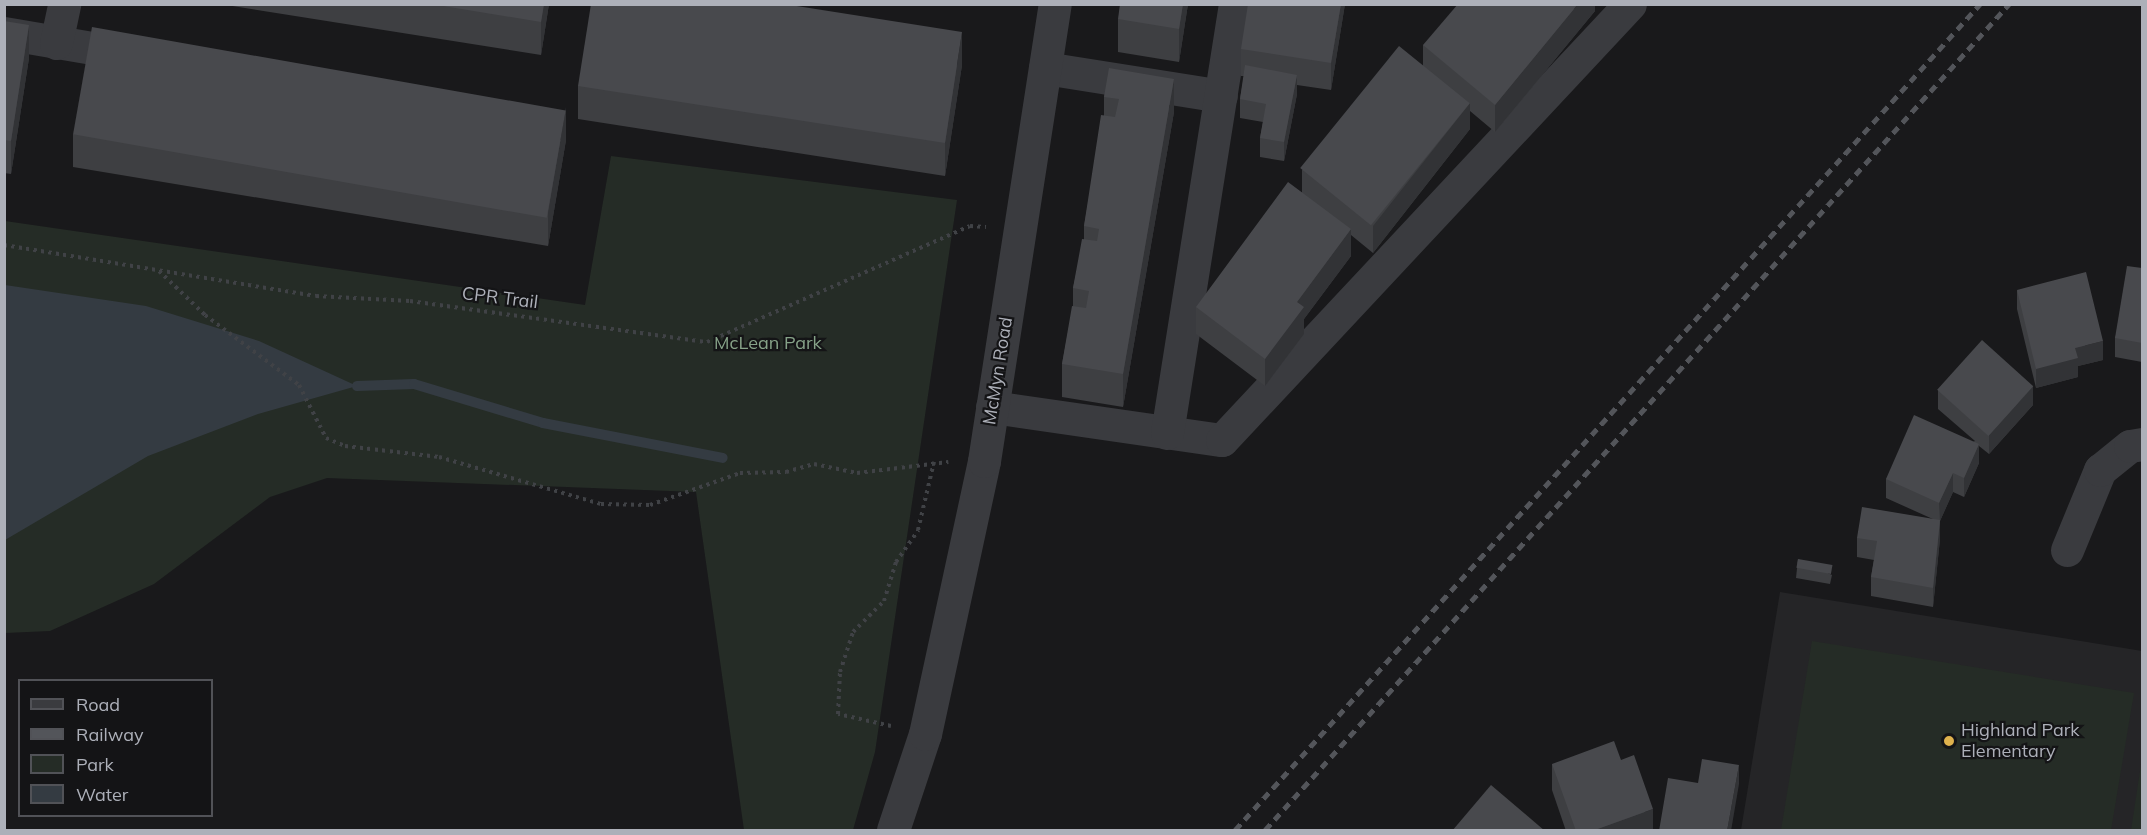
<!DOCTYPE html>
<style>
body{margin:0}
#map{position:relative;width:2147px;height:835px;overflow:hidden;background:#19191b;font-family:Mulish,sans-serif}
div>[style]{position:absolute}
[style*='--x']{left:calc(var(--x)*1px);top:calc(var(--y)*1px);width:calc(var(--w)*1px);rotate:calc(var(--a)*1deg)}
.built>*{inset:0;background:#252527}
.green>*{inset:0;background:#252c26}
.water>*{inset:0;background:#343b42}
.stream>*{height:10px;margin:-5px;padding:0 5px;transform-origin:5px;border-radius:5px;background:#343b42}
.path>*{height:4px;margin-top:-2px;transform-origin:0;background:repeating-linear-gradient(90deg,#404246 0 3px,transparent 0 7.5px)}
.minor>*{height:33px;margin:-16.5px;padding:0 16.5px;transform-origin:16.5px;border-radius:16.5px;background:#3a3b3f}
.rail>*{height:4.5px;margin-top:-2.25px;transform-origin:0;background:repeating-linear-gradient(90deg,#53555a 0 8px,transparent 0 14px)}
.wall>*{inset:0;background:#3e3f42}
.shaded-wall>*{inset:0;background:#323336}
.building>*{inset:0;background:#48494d;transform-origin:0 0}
.dots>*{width:16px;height:16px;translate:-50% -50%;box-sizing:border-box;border:3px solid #141416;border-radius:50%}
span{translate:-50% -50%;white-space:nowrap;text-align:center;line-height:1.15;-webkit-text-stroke:4.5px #141416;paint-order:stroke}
.street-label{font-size:18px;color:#adb0b9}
.park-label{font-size:18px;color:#86a288}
.poi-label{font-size:18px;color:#adb0b9}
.left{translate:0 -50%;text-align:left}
.frame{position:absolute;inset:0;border:6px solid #adb0b9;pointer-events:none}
.legend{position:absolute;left:18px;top:679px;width:195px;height:138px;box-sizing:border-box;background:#141416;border:2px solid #515257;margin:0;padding:8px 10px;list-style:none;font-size:18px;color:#adb0b9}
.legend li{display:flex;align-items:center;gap:12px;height:30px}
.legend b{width:30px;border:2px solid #515257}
</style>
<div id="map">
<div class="built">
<div style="clip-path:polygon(1780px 592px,2142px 651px,2142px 830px,1741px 830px)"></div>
</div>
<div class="green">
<div style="clip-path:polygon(611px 156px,957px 200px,875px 752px,853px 830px,744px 830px,696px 492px,327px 478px,270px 497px,154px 584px,50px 631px,5px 633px,5px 221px,585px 305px)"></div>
<div style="clip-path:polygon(1812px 641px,2134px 693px,2111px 830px,1781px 830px)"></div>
<div style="clip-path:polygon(2142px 758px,2142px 830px,2131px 830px)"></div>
</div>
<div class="water">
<div style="clip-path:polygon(5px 285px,146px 306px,259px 341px,357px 386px,258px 414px,148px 456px,5px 540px)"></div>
</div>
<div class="stream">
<div style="--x:357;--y:386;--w:57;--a:-2"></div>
<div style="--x:414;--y:384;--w:135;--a:16.8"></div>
<div style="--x:543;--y:423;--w:183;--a:11"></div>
</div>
<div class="path">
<div style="--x:4;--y:245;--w:316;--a:9.3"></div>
<div style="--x:316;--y:296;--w:94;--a:3"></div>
<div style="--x:410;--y:301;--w:300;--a:7.9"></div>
<div style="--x:707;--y:342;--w:287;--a:-23.8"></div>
<div style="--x:970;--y:226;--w:16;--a:4"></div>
<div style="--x:159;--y:271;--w:64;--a:43.7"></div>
<div style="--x:205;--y:315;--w:117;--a:36.7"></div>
<div style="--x:299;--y:385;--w:59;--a:63"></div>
<div style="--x:326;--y:438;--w:21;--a:23"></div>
<div style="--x:345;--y:446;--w:95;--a:6.7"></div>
<div style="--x:439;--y:457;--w:169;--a:16.2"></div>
<div style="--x:601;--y:504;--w:49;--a:1.2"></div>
<div style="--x:650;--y:505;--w:96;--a:-19.6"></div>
<div style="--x:740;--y:473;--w:46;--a:-1.2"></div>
<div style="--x:786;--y:472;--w:29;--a:-16"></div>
<div style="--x:814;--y:464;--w:44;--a:11.8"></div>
<div style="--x:857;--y:473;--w:92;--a:-6.9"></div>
<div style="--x:891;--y:726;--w:54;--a:-167.2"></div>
<div style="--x:838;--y:714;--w:42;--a:-87.3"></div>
<div style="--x:840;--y:672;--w:42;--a:-72"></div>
<div style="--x:853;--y:632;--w:44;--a:-45"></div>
<div style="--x:884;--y:601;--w:41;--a:-72.9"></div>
<div style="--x:896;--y:562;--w:39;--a:-55"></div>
<div style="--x:918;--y:530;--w:70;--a:-76.8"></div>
</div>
<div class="minor">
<div style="--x:4;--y:33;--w:131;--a:9.7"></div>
<div style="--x:56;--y:43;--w:40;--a:-78"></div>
<div style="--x:1045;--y:68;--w:178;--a:9"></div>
<div style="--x:992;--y:407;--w:232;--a:8.2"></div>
<div style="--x:1222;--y:440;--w:597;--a:-46.9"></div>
<div style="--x:1167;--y:433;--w:434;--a:-81"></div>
<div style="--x:2067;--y:550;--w:87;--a:-67.6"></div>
<div style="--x:2100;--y:470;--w:38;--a:-39"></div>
<div style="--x:2130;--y:446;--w:12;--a:-9"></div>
<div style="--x:893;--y:830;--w:101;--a:-71.6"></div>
<div style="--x:925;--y:734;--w:279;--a:-77.8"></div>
<div style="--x:984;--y:461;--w:462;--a:-81.2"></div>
</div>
<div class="rail">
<div style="--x:1235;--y:830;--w:1112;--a:-47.95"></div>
<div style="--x:1265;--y:830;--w:1112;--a:-47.99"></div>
</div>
<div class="wall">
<div style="clip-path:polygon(220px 4px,549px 4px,541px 55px)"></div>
<div style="clip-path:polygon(1188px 4px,1179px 62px,1118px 52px,1118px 19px)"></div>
<div style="clip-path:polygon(1345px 4px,1331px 90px,1297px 85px,1297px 94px,1284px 161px,1260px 157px,1260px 138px,1263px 122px,1240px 118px,1240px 99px,1244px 76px,1241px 76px,1241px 49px)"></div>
<div style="clip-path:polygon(1595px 4px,1595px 11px,1495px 132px,1470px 111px,1470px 129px,1373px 253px,1351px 235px,1351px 256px,1304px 319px,1304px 334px,1265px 386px,1196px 334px,1196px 307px,1302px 192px,1302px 170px,1423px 66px,1423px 45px)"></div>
<div style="clip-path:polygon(4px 21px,29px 58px,11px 174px,4px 173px)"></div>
<div style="clip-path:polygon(962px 65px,945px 176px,578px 119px,578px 86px)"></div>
<div style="clip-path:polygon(1109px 68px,1174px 112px,1123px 407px,1062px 397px,1062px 364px,1073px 306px,1073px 288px,1084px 239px,1084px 226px,1104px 115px,1104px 97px)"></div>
<div style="clip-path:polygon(73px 134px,566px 140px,548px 246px,73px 167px)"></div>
<div style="clip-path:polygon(2142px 268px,2142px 362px,2115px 357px,2115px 338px)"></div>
<div style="clip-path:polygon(2017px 290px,2103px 360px,2078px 366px,2078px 377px,2036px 388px,2017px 309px)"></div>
<div style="clip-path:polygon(1938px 390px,2033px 405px,1989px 454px,1979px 446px,1979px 463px,1964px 497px,1953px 492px,1940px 521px,1940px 539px,1933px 607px,1871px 596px,1871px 577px,1874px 560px,1857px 557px,1857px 538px,1935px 520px,1886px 498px,1886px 479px,1975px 441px,1938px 409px)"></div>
<div style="clip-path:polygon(1798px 559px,1832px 575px,1830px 584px,1796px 578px)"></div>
<div style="clip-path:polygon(1621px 760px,1653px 831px,1566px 831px,1552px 790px,1552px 764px)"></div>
</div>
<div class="shaded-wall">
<div style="clip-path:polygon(544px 4px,549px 4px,541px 55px,541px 22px)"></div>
<div style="clip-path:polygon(1183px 4px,1188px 4px,1179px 62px,1179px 29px)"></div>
<div style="clip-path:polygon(1341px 4px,1345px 4px,1331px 90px,1331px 63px)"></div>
<div style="clip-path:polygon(1578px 4px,1595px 4px,1595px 11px,1495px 132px,1495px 105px)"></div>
<div style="clip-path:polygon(29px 25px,29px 58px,11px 174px,11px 141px)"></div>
<div style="clip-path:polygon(962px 32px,962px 65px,945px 176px,945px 143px)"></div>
<div style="clip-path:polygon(1297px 75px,1297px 94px,1284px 161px,1284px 142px)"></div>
<div style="clip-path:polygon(1174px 79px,1174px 112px,1123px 407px,1123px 374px)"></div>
<div style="clip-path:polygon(1470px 103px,1470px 129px,1373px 253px,1373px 226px)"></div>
<div style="clip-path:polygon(566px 107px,566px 140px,548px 246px,548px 213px)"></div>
<div style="clip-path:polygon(1351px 229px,1351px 256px,1304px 319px,1304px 334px,1265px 386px,1265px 359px,1297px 302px)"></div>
<div style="clip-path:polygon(2103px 341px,2103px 360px,2078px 366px,2078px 377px,2036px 388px,2036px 369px,2075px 348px)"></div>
<div style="clip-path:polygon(2033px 386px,2033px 405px,1989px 454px,1989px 435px)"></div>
<div style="clip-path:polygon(1979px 444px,1979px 463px,1964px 497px,1964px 478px)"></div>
<div style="clip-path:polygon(1953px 473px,1953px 492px,1940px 521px,1940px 539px,1933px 607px,1933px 588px,1940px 521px,1939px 503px)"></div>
<div style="clip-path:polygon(1739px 765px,1739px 784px,1731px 831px,1727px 831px)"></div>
<div style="clip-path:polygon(1653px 809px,1653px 831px,1592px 831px)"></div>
</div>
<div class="building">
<div style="clip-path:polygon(431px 4px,544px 4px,541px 22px)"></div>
<div style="clip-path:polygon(591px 4px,784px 4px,962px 32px,945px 143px,578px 86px)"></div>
<div style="clip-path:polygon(1120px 4px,1183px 4px,1179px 29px,1118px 19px)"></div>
<div style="clip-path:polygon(1248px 4px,1341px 4px,1331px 63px,1241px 49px)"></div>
<div style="clip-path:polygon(1458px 4px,1578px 4px,1495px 105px,1423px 45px)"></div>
<div style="clip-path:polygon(4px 21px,29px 25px,11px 141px,4px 140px)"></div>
<div style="left:92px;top:27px;width:481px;height:109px;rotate:10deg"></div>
<div style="left:1399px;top:46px;width:91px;height:157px;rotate:39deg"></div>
<div style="clip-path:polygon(1245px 65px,1297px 75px,1284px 142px,1260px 138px,1266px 104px,1240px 99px)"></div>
<div style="clip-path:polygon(1109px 68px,1174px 79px,1123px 374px,1062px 364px,1072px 306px,1086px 308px,1089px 291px,1073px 288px,1082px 239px,1097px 241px,1099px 229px,1084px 226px,1101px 115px,1115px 117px,1119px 99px,1104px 97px)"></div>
<div style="clip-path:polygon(1288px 182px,1351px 229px,1297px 302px,1304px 307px,1265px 359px,1196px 307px)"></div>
<div style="clip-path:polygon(2127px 266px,2142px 268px,2142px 343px,2115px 338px)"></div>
<div style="clip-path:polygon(2086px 272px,2103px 341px,2075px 348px,2078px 358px,2036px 369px,2017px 290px)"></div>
<div style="left:1982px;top:340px;width:69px;height:67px;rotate:42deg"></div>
<div style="clip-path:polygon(1914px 415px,1979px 444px,1964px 478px,1953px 473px,1939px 503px,1886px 479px)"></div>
<div style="clip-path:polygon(1862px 507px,1940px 520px,1933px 588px,1871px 577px,1877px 541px,1857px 538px)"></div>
<div style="left:1798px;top:559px;width:35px;height:9px;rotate:10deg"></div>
<div style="clip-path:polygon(1614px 741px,1621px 760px,1634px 755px,1653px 809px,1592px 831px,1576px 831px,1552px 764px)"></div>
<div style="clip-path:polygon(1702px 759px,1739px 765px,1727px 831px,1659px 831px,1668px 778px,1698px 783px)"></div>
<div style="clip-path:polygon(1491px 785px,1545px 831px,1452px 831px)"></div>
</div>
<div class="dots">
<div style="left:1949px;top:741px;background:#dfb24d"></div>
</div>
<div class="street-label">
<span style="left:500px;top:298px;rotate:7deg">CPR Trail</span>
<span style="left:998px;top:371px;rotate:-81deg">McMyn Road</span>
</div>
<div class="park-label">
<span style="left:768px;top:343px">McLean Park</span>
</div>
<div class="poi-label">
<span class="left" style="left:1961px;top:741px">Highland Park<br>Elementary</span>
</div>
<div class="frame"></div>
<ul class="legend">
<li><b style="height:8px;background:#3a3b3f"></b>Road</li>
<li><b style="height:8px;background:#53555a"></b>Railway</li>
<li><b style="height:16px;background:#252c26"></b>Park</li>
<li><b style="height:16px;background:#343b42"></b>Water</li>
</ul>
</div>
